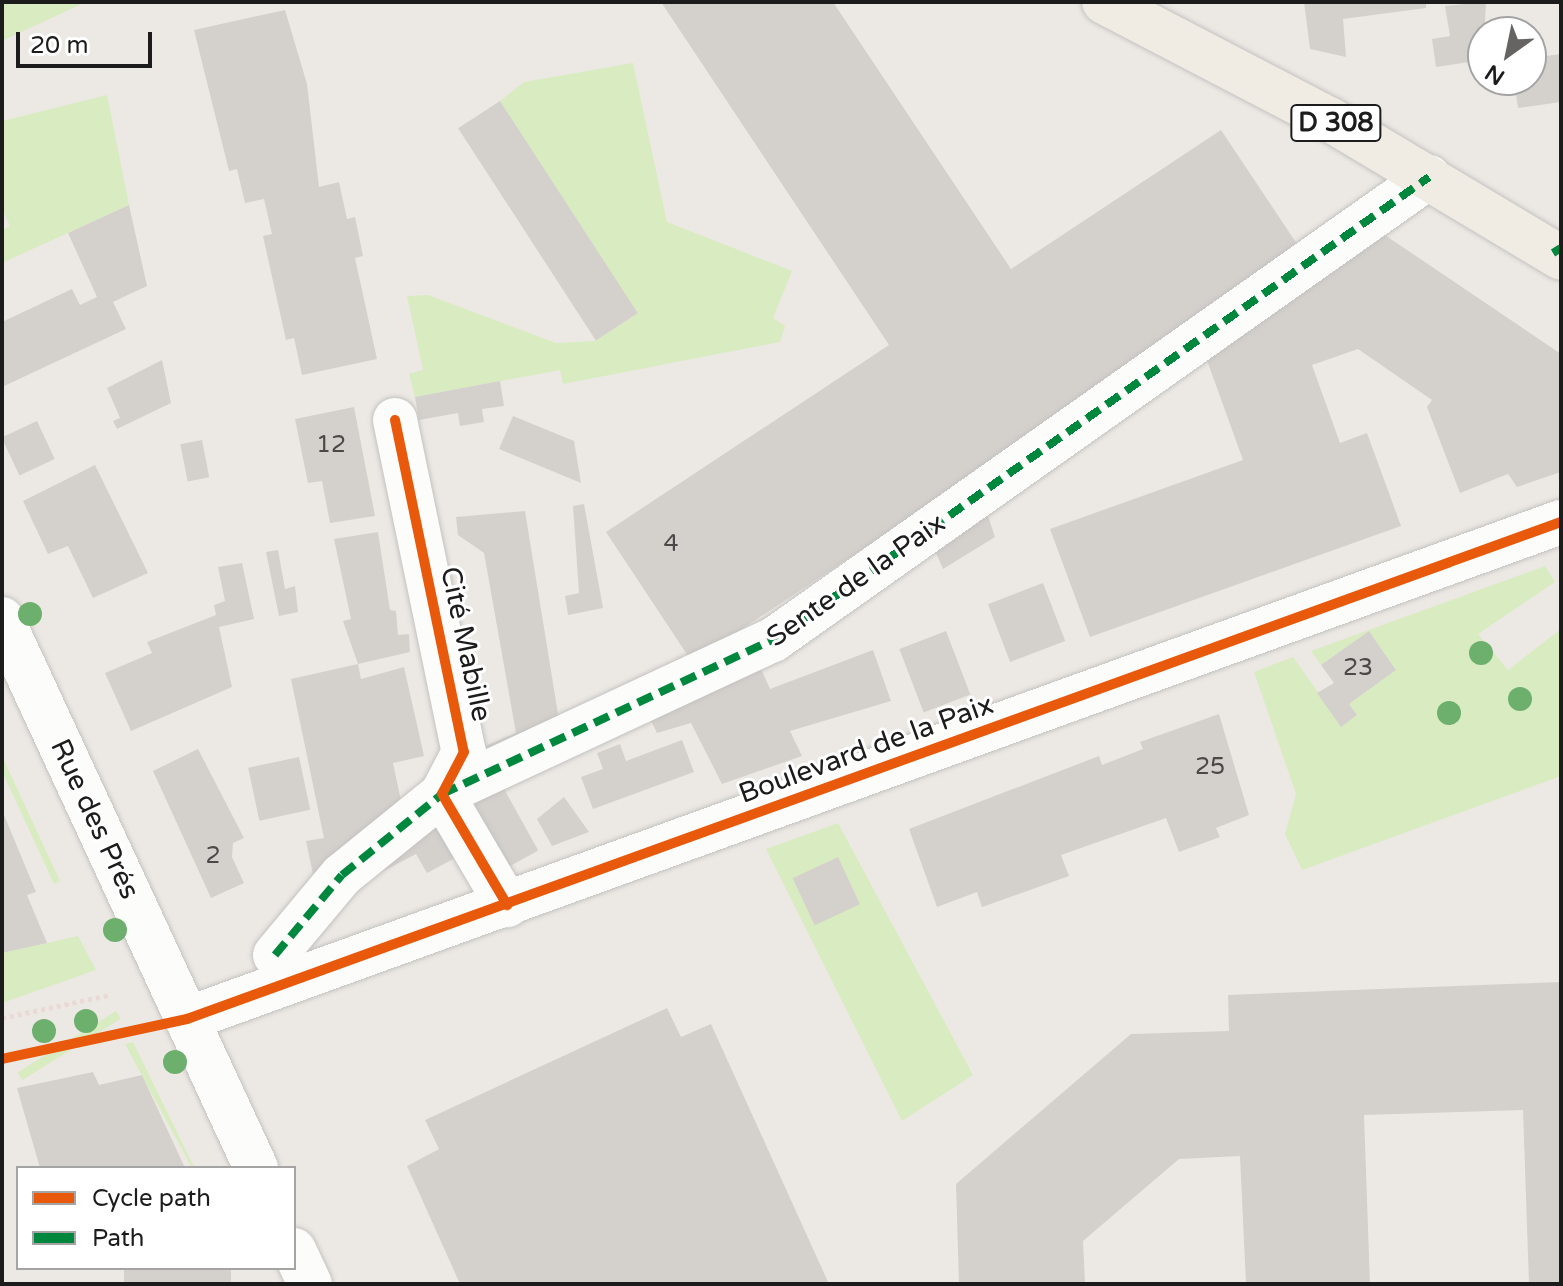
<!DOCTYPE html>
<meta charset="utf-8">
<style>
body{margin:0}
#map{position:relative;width:1563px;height:1286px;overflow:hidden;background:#ece9e4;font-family:"Varela Round",sans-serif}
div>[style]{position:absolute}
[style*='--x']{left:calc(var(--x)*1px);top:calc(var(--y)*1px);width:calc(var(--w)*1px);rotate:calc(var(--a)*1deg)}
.grass>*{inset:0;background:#d9ebc0;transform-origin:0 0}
.building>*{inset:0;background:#d4d1cd;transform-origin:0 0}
.path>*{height:5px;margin-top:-2.5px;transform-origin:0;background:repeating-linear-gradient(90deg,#ebd9d6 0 4px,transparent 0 8px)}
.roads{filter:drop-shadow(0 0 2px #c4c2c0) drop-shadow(0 0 2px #c4c2c0)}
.minor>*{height:44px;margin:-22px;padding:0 22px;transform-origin:22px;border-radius:22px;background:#fcfcfb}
.major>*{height:44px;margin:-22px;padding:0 22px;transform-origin:22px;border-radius:22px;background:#f0ebe3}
.quiet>*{height:8px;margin-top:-4px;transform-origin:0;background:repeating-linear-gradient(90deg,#00873e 0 16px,transparent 0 24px)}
.cycleway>*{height:10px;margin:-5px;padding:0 5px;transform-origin:5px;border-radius:5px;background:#e8590c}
.trees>*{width:24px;height:24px;margin:-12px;border-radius:50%;background:#6daf6d}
span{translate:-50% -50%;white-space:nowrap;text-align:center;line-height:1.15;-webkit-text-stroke:6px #fff;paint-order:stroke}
.number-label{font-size:24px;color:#4a4948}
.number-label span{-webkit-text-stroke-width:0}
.shield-label span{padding:2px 6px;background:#fff;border:2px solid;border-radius:6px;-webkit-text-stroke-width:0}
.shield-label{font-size:26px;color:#1c1c1c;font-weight:700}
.street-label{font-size:28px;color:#1c1c1c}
.frame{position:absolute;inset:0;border:4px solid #1c1c1c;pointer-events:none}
.legend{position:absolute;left:16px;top:1166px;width:280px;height:104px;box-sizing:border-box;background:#fff;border:2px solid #a4a4a4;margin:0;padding:10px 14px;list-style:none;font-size:24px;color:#1c1c1c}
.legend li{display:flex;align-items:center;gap:16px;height:40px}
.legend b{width:40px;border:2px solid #a4a4a4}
.north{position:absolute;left:1467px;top:16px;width:80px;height:80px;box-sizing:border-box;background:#fff;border:2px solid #a4a4a4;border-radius:50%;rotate:213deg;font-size:22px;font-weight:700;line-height:32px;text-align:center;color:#1c1c1c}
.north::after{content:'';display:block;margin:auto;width:28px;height:36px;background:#656462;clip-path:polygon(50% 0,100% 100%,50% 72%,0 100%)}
.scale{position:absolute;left:16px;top:32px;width:136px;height:36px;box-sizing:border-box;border:4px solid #1c1c1c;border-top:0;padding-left:10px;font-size:24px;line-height:28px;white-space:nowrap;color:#1c1c1c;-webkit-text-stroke:6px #fff;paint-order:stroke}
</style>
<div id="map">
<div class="grass">
<div style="clip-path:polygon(2px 2px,86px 2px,2px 41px)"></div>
<div style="clip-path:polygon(633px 63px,667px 222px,792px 271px,773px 318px,785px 326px,780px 342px,563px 384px,560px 370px,415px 397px,409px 374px,423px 370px,407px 296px,428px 295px,556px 343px,595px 341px,637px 314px,500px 101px,524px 82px)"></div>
<div style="clip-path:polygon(107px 95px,129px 205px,2px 263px,2px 230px,10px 226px,2px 209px,2px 121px)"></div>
<div style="clip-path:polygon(1545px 566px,1555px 582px,1478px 634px,1508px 670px,1561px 629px,1561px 776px,1302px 870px,1285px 834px,1296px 794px,1254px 672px,1293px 657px,1342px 726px,1357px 715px,1349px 704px,1396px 670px,1369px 631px,1321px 665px,1311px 651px)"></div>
<div style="clip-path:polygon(2px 756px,60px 881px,54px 884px,2px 771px)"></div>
<div style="clip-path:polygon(838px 823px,973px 1075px,902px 1121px,766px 849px)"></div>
<div style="clip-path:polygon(78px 936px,96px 970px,2px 1003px,2px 953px)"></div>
<div style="left:116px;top:1011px;width:9px;height:116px;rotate:58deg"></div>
<div style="clip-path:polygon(133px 1042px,194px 1167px,192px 1168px,125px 1044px)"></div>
</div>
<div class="building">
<div style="clip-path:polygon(661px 2px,833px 2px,1011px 269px,1221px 130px,1305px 256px,692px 662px,606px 532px,889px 345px)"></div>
<div style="clip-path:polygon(1304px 2px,1426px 2px,1426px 8px,1343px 19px,1346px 57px,1310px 49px)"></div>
<div style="clip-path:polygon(1486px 2px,1483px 60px,1436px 67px,1432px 39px,1450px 36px,1445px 6px)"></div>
<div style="clip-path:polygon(285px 10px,307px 84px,319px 187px,339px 182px,347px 219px,355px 217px,363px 256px,355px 258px,377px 359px,302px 375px,294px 338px,286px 340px,263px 236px,272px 234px,264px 199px,245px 203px,237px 169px,229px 171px,194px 30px)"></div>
<div style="clip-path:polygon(1561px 54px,1561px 102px,1518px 108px,1514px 80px,1531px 80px,1531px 58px)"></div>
<div style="left:500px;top:101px;width:253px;height:50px;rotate:57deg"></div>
<div style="clip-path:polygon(129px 205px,147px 286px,113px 302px,126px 329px,2px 387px,2px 322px,72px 289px,80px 305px,97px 297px,68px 233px)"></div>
<div style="clip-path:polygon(1376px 229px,1561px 354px,1561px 472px,1517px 487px,1508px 474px,1460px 493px,1427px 407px,1432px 400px,1358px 349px,1312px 365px,1340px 443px,1367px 433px,1401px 526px,1090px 637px,1050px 529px,1243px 460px,1205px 355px)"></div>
<div style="clip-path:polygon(162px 360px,171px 403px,117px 429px,113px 421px,120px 418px,107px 388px)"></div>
<div style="clip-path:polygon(500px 381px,504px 406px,482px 409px,484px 422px,460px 426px,458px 413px,419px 420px,415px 397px)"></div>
<div style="clip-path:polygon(354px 407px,375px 516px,330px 523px,322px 481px,308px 483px,295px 419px)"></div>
<div style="clip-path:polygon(513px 416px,574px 441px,581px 483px,499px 449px)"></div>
<div style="left:37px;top:421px;width:42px;height:39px;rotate:65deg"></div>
<div style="left:202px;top:440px;width:38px;height:22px;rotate:79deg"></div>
<div style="clip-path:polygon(95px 465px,148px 573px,93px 598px,68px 546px,48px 554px,23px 501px)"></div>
<div style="clip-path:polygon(584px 504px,603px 608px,568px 615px,565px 596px,579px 593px,573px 506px)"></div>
<div style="clip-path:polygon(984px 504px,995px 537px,943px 569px,931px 541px)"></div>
<div style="clip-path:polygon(525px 511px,559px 720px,541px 724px,543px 740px,488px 766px,483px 747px,516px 733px,484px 553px,458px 535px,456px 517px)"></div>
<div style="clip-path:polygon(378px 532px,390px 610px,396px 611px,398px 635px,409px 634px,410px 652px,358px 664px,343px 621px,351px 619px,334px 539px)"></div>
<div style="clip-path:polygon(278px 550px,285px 589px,295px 586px,298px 612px,279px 616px,266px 552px)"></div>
<div style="clip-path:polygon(242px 563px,254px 619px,219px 627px,232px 687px,131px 731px,105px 673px,152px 653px,147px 642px,216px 615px,214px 605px,225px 601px,218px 567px)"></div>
<div style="left:1043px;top:583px;width:62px;height:59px;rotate:69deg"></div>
<div style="left:946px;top:631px;width:68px;height:50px;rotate:69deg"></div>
<div style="clip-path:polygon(1369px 631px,1396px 670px,1349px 704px,1357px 715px,1341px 727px,1317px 693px,1334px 683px,1321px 665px)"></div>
<div style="clip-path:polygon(873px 650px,891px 701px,790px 731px,802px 756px,722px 784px,691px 723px,657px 733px,646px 710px,756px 658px,770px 689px)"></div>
<div style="clip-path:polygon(358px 664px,361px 679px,404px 667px,424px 756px,393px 763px,404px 815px,317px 893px,306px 841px,324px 838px,291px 679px)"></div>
<div style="clip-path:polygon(1219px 714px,1249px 815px,1216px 828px,1220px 837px,1179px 852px,1166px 818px,1061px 855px,1069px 876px,982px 907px,977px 892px,937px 907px,909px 829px,1099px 756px,1102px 765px,1143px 749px,1140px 742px)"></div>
<div style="clip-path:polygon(682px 740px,694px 772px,593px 809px,581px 777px,603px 769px,597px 753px,620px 744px,626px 761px)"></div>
<div style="clip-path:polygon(198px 749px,244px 838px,233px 843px,232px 857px,244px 883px,211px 898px,153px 771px)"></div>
<div style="left:299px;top:757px;width:54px;height:52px;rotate:78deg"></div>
<div style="left:498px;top:778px;width:83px;height:40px;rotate:61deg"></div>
<div style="clip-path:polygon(564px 797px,589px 832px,552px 846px,537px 819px)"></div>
<div style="clip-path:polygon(2px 810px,36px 892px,27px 895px,47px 943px,2px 953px)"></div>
<div style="clip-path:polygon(433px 814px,457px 857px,427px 873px,416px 854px,357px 885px)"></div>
<div style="left:838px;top:857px;width:52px;height:50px;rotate:65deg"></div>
<div style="clip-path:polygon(1561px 982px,1561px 1284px,1529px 1284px,1523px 1110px,1364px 1115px,1370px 1284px,1246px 1284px,1240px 1156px,1179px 1159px,1083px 1241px,1085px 1284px,959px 1284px,956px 1184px,1131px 1034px,1229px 1031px,1228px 995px)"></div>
<div style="clip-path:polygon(667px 1008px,681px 1037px,711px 1024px,829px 1284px,460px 1284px,407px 1166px,439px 1149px,425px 1120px)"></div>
<div style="clip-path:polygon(93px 1072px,99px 1085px,142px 1075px,185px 1168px,40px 1168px,17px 1088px)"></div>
<div style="left:124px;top:1268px;width:107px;height:16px"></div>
</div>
<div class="path">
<div style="--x:2;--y:1018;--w:109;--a:-12.1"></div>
</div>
<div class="roads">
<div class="minor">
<div style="--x:395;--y:420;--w:339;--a:78.3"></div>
<div style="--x:464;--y:752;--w:47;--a:117.6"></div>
<div style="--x:442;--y:794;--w:129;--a:59.6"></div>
<div style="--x:2;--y:619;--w:605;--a:65.17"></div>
<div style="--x:275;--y:955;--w:104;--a:-50.1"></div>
<div style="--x:342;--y:875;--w:129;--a:-39"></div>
<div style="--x:442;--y:794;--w:365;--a:-25"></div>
<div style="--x:773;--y:640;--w:803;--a:-35.21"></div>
<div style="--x:187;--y:1019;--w:1461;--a:-19.89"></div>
<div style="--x:294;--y:1250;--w:38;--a:65"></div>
</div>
<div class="major">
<div style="--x:1104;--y:2;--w:254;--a:27.5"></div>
<div style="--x:1329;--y:119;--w:270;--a:30.9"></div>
</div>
</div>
<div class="quiet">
<div style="--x:1553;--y:253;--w:9;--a:-32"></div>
<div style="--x:275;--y:955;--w:104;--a:-50.1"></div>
<div style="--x:342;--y:875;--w:129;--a:-39"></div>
<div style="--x:442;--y:794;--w:365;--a:-25"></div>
<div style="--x:773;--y:640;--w:803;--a:-35.21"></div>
</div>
<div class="cycleway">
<div style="--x:395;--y:420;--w:339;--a:78.3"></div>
<div style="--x:464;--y:752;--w:47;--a:117.6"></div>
<div style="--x:442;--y:794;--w:129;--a:59.6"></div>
<div style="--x:2;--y:1059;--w:189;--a:-12.2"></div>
<div style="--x:187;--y:1019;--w:1461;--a:-19.89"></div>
</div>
<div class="trees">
<div style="left:30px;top:614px"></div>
<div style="left:1481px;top:653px"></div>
<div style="left:1520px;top:699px"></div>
<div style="left:1449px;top:713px"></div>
<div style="left:115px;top:930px"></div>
<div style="left:86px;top:1021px"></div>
<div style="left:44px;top:1031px"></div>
<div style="left:175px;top:1062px"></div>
</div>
<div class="number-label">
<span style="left:331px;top:445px">12</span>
<span style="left:671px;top:544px">4</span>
<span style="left:1358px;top:668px">23</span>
<span style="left:1210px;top:767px">25</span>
<span style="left:213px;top:856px">2</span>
</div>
<div class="shield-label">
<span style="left:1336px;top:123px">D 308</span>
</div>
<div class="street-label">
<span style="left:856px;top:580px;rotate:-35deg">Sente de la Paix</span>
<span style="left:466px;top:644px;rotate:78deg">Cité Mabille</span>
<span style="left:866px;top:749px;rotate:-20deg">Boulevard de la Paix</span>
<span style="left:95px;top:819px;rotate:65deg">Rue des Prés</span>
</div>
<div class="frame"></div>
<ul class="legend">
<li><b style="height:10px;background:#e8590c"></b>Cycle path</li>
<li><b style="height:10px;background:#00873e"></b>Path</li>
</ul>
<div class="north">N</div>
<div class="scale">20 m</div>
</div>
